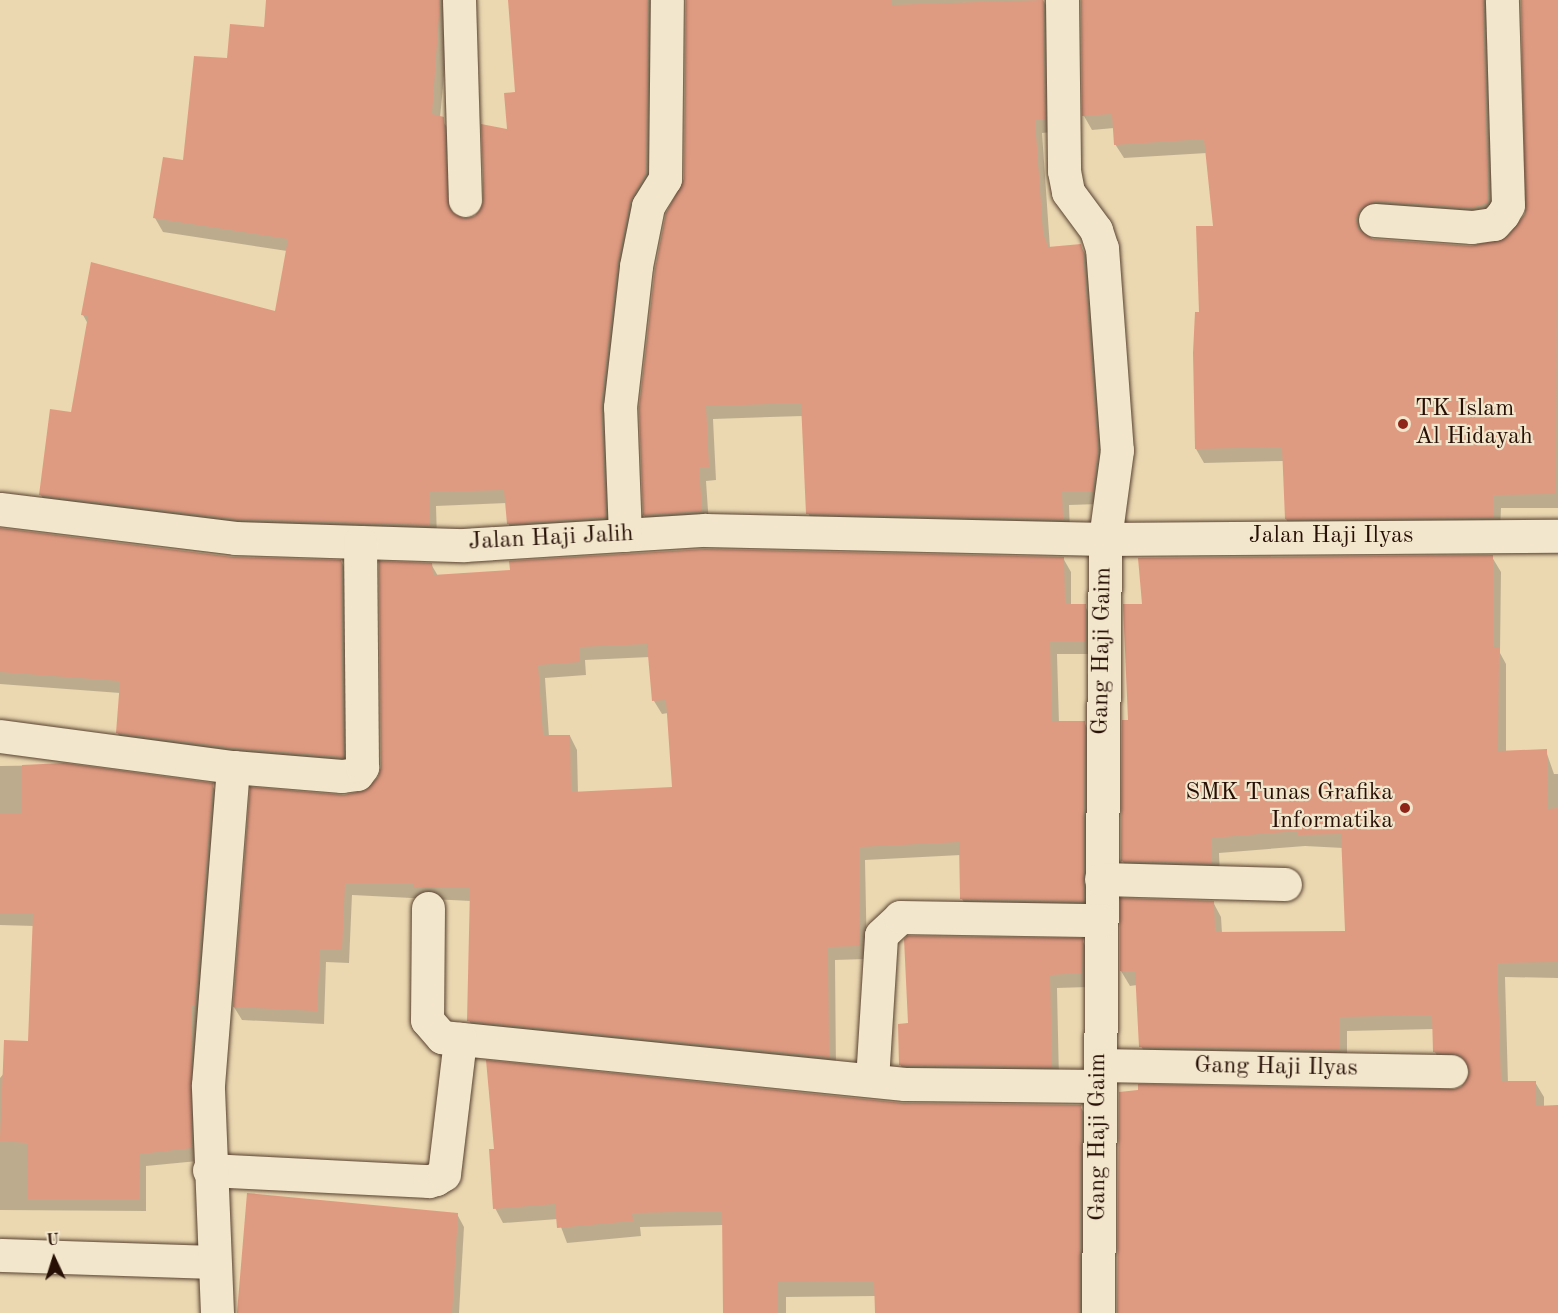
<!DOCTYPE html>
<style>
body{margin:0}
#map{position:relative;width:1558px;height:1313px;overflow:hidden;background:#ebd8b1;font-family:"Old Standard TT",serif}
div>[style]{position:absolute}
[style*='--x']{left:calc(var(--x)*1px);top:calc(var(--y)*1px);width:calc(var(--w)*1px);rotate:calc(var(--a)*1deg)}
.shadow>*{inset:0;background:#0003}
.building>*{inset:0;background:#df9b82}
.roads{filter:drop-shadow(0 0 2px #584130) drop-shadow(0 0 2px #584130)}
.street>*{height:33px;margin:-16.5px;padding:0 16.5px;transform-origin:16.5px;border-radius:16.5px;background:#f2e6cc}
.dots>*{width:16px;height:16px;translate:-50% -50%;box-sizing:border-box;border:3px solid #f2e6cc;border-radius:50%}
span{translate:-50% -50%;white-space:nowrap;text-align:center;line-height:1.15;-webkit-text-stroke:4.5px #f2e6cc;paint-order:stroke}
.poi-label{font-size:24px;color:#270f05}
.left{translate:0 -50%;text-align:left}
.right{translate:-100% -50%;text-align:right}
.street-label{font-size:24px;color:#270f05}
.north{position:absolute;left:24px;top:1229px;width:60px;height:60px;-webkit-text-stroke:4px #f2e6cc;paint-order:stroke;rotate:356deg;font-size:16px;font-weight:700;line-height:24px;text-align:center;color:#270f05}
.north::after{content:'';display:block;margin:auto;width:21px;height:27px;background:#270f05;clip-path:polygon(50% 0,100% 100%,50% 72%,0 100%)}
</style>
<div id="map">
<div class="shadow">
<div style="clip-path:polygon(268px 0,451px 0,440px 118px,451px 132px,456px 218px,475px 218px,483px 209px,483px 126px,509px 131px,516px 93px,509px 0,664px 0,653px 188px,613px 531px,516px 537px,508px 523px,507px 503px,436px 506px,437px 539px,49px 509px,41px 495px,72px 413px,88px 324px,83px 315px,276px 312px,287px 251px,163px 232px,155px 218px,184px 162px,228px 60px,265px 29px)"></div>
<div style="clip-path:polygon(686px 0,1043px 0,1051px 14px,1052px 132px,1042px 133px,1050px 248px,1080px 245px,1088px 259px,1105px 464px,1100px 504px,1069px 505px,1070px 533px,816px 527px,808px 513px,803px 416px,713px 419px,716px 480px,706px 481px,709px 525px,652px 528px,644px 515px,685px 180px)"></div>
<div style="clip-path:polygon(1082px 0,1501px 0,1495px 217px,1367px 223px,1364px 234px,1373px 240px,1471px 247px,1498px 244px,1521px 224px,1528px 205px,1522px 0,1558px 0,1558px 508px,1501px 508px,1500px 531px,1294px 533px,1286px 519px,1284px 461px,1204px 463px,1196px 449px,1195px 353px,1214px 227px,1207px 153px,1124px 158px,1115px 144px,1114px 128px,1092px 130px,1084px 116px)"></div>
<div style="clip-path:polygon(0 529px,233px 558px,341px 561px,348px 574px,349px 769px,125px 745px,117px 732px,120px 693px,0 684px)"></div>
<div style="clip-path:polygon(1492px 557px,1501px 572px,1500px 653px,1506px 664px,1506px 752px,1546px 751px,1554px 774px,1558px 774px,1558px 978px,1505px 977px,1508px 1083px,1535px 1082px,1544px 1097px,1544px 1107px,1558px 1107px,1558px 1313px,1118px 1313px,1139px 1086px,1461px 1089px,1469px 1081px,1469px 1069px,1443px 1066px,1435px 1052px,1434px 1029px,1347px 1031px,1347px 1065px,1149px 1061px,1141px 1046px,1137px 985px,1130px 986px,1121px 971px,1122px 900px,1213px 902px,1221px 917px,1222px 933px,1347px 933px,1343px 848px,1305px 846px,1219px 853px,1220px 878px,1131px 875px,1122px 860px,1130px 721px,1144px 606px)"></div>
<div style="clip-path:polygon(evenodd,1063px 558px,1071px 572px,1071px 606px,1085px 606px,1092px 619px,1092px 654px,1057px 654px,1059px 723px,1084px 722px,1091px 735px,1090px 914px,970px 912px,962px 899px,961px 855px,865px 860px,867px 959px,835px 960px,836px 1070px,476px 1034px,469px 1020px,471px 901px,352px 895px,349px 963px,326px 962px,324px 1024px,242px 1020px,234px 1007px,344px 796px,367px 792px,379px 779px,431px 564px,438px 576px,1063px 558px,650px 657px,654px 701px,662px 714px,668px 713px,674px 789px,578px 793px,577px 750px,570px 736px,549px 737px,545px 678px,586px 675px,585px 660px,650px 657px)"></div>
<div style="clip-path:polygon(64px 765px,212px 785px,219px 797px,198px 1161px,146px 1166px,146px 1211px,0 1210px,0 1078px,29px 1043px,34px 926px,0 925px,0 766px)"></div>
<div style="clip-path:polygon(1082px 940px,1090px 954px,1089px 987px,1057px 988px,1059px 1080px,908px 1078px,900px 1064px,910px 1025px)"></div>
<div style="clip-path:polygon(903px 1104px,1080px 1106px,1089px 1121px,1087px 1313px,877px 1313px,876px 1296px,786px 1297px,786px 1313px,724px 1313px,723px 1225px,640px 1227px,641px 1236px,567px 1243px,558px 1219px,503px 1223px,495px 1208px)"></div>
<div style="clip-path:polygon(457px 1214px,464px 1227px,459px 1313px,239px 1313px)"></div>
</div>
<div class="building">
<div style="clip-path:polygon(266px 0,440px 0,432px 114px,444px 117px,449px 209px,465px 219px,475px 216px,484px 200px,481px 124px,507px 129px,504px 93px,515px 92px,508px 0,648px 0,646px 173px,630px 202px,618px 262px,601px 405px,606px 517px,507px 524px,504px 490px,429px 492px,430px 525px,236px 519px,39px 495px,50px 409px,71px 412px,88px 316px,81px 315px,91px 262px,275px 311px,288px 239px,153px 218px,163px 157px,183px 160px,194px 56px,227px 58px,230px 24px,264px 27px)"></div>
<div style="clip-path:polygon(686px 0,892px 0,892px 5px,1043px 0,1045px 119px,1035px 120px,1043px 233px,1048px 247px,1081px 244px,1083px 252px,1098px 449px,1093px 491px,1062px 491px,1063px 519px,806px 514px,801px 403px,706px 406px,709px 467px,699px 467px,702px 511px,643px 515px,639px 408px,655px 269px,666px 213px,684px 179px)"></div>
<div style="clip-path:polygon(1081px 0,1483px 0,1488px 203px,1471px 208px,1376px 201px,1360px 209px,1356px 219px,1358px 229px,1373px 239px,1471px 246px,1507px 237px,1525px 214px,1521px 0,1558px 0,1556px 494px,1493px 495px,1493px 518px,1285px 519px,1282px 447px,1195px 449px,1193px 353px,1195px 312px,1199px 312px,1196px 226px,1213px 226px,1204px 139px,1114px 145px,1112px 114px,1082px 116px)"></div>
<div style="clip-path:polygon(0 528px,233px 557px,341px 560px,343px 757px,235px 748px,116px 733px,120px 681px,0 672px)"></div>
<div style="clip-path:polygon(evenodd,705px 549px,1064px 557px,1065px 604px,1086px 604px,1085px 641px,1050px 641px,1052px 721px,1085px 721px,1083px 901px,960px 899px,959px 842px,859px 847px,860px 946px,828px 947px,829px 1057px,467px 1021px,470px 888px,413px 888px,413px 883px,345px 883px,342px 950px,320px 949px,317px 1011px,233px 1007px,250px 787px,344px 795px,366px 790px,378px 777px,381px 767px,379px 561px,432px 563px,433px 575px,510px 570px,509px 561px,705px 549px,647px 644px,652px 701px,666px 700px,672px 787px,571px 792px,570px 735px,543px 735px,538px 665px,580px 662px,579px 647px,647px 644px)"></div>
<div style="clip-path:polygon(1493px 555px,1493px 647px,1499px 647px,1498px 751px,1547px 749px,1548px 809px,1558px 808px,1558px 962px,1497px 963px,1501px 1081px,1536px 1081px,1536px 1106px,1558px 1105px,1558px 1313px,1117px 1313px,1119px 1092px,1138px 1090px,1138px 1084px,1451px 1090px,1461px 1087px,1470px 1072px,1460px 1055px,1433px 1052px,1432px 1015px,1339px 1017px,1339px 1050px,1139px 1047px,1135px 971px,1120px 971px,1120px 898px,1214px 901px,1215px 932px,1345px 931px,1341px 834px,1298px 835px,1298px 831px,1211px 838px,1212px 863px,1121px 861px,1122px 720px,1128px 720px,1123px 604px,1142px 604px,1138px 558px)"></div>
<div style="clip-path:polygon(64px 763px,213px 783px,195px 1005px,191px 1005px,192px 1148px,140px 1154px,139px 1199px,28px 1199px,27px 1143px,0 1141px,4px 1040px,28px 1041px,33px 914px,0 914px,0 814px,22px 814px,22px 765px)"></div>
<div style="clip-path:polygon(907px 936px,1083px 938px,1082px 973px,1050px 975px,1052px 1067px,899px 1065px,898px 1024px,908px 1023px,904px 939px)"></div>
<div style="clip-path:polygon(486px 1060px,903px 1103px,1081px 1105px,1079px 1313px,875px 1313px,874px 1281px,778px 1282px,778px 1313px,723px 1313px,722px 1211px,632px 1213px,633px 1221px,557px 1228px,555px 1204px,493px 1209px,489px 1149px,494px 1149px)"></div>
<div style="clip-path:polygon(247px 1193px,458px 1213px,452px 1313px,237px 1313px)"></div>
</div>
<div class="roads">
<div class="street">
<div style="--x:459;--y:0;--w:200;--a:88.3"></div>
<div style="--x:1062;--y:0;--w:171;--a:89.3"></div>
<div style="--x:1064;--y:171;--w:21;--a:79"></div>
<div style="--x:1068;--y:192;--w:47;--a:53.6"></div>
<div style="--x:1096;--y:230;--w:19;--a:72"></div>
<div style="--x:1102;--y:248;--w:203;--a:85.8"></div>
<div style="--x:1117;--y:450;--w:90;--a:97.7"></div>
<div style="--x:1105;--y:539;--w:774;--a:90.52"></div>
<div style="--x:1375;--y:220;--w:97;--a:4.1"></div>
<div style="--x:1472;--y:227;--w:22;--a:-8"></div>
<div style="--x:1494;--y:224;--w:13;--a:-48"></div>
<div style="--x:1503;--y:214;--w:10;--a:-61"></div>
<div style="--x:1508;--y:205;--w:205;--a:-91.7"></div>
<div style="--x:0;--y:509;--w:237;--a:7"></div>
<div style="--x:235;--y:538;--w:229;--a:1.8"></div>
<div style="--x:464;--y:545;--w:241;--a:-3.6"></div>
<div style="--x:705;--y:530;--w:400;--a:1.3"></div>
<div style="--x:1105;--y:539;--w:453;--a:-0.4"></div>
<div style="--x:625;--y:535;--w:128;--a:-92.2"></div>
<div style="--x:620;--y:407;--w:142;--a:-83.5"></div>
<div style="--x:636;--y:266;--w:61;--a:-78.7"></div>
<div style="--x:648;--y:206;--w:32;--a:-58"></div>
<div style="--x:665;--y:179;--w:179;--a:-89.4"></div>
<div style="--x:0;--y:736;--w:235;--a:7.6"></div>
<div style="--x:1101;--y:879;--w:184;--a:1.6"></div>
<div style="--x:428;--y:908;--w:112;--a:90.5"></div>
<div style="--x:427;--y:1020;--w:23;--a:49"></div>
<div style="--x:442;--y:1037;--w:465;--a:5.8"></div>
<div style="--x:905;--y:1084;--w:195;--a:0.6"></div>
<div style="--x:1100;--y:1065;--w:351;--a:1"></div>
<div style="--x:872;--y:1080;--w:145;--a:-86.4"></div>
<div style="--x:881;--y:935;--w:26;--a:-43"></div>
<div style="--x:900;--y:917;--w:201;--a:0.9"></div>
<div style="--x:209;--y:1170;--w:220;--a:2.9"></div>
<div style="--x:429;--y:1181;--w:7;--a:-16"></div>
<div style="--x:436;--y:1179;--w:9;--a:-32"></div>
<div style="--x:444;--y:1174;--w:136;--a:-83.2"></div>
<div style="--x:0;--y:1255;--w:212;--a:1.9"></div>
<div style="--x:217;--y:1313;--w:228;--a:-92.3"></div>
<div style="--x:208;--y:1085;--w:319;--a:-85.5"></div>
<div style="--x:233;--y:767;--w:109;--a:4.7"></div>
<div style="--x:342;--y:776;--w:15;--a:-8"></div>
<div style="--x:357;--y:774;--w:9;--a:-54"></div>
<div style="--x:362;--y:767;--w:225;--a:-90.5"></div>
</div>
</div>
<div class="dots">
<div style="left:1403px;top:424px;background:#8f2418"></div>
<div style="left:1405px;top:808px;background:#8f2418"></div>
</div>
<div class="poi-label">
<span class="left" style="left:1415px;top:424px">TK Islam<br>Al Hidayah</span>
<span class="right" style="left:1393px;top:808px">SMK Tunas Grafika<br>Informatika</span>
</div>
<div class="street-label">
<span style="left:1331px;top:537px">Jalan Haji Ilyas</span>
<span style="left:551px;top:539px;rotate:-3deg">Jalan Haji Jalih</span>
<span style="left:1103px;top:651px;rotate:-89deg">Gang Haji Gaim</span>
<span style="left:1276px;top:1068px;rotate:1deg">Gang Haji Ilyas</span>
<span style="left:1099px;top:1137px;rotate:-90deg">Gang Haji Gaim</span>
</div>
<div class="north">U</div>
</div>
